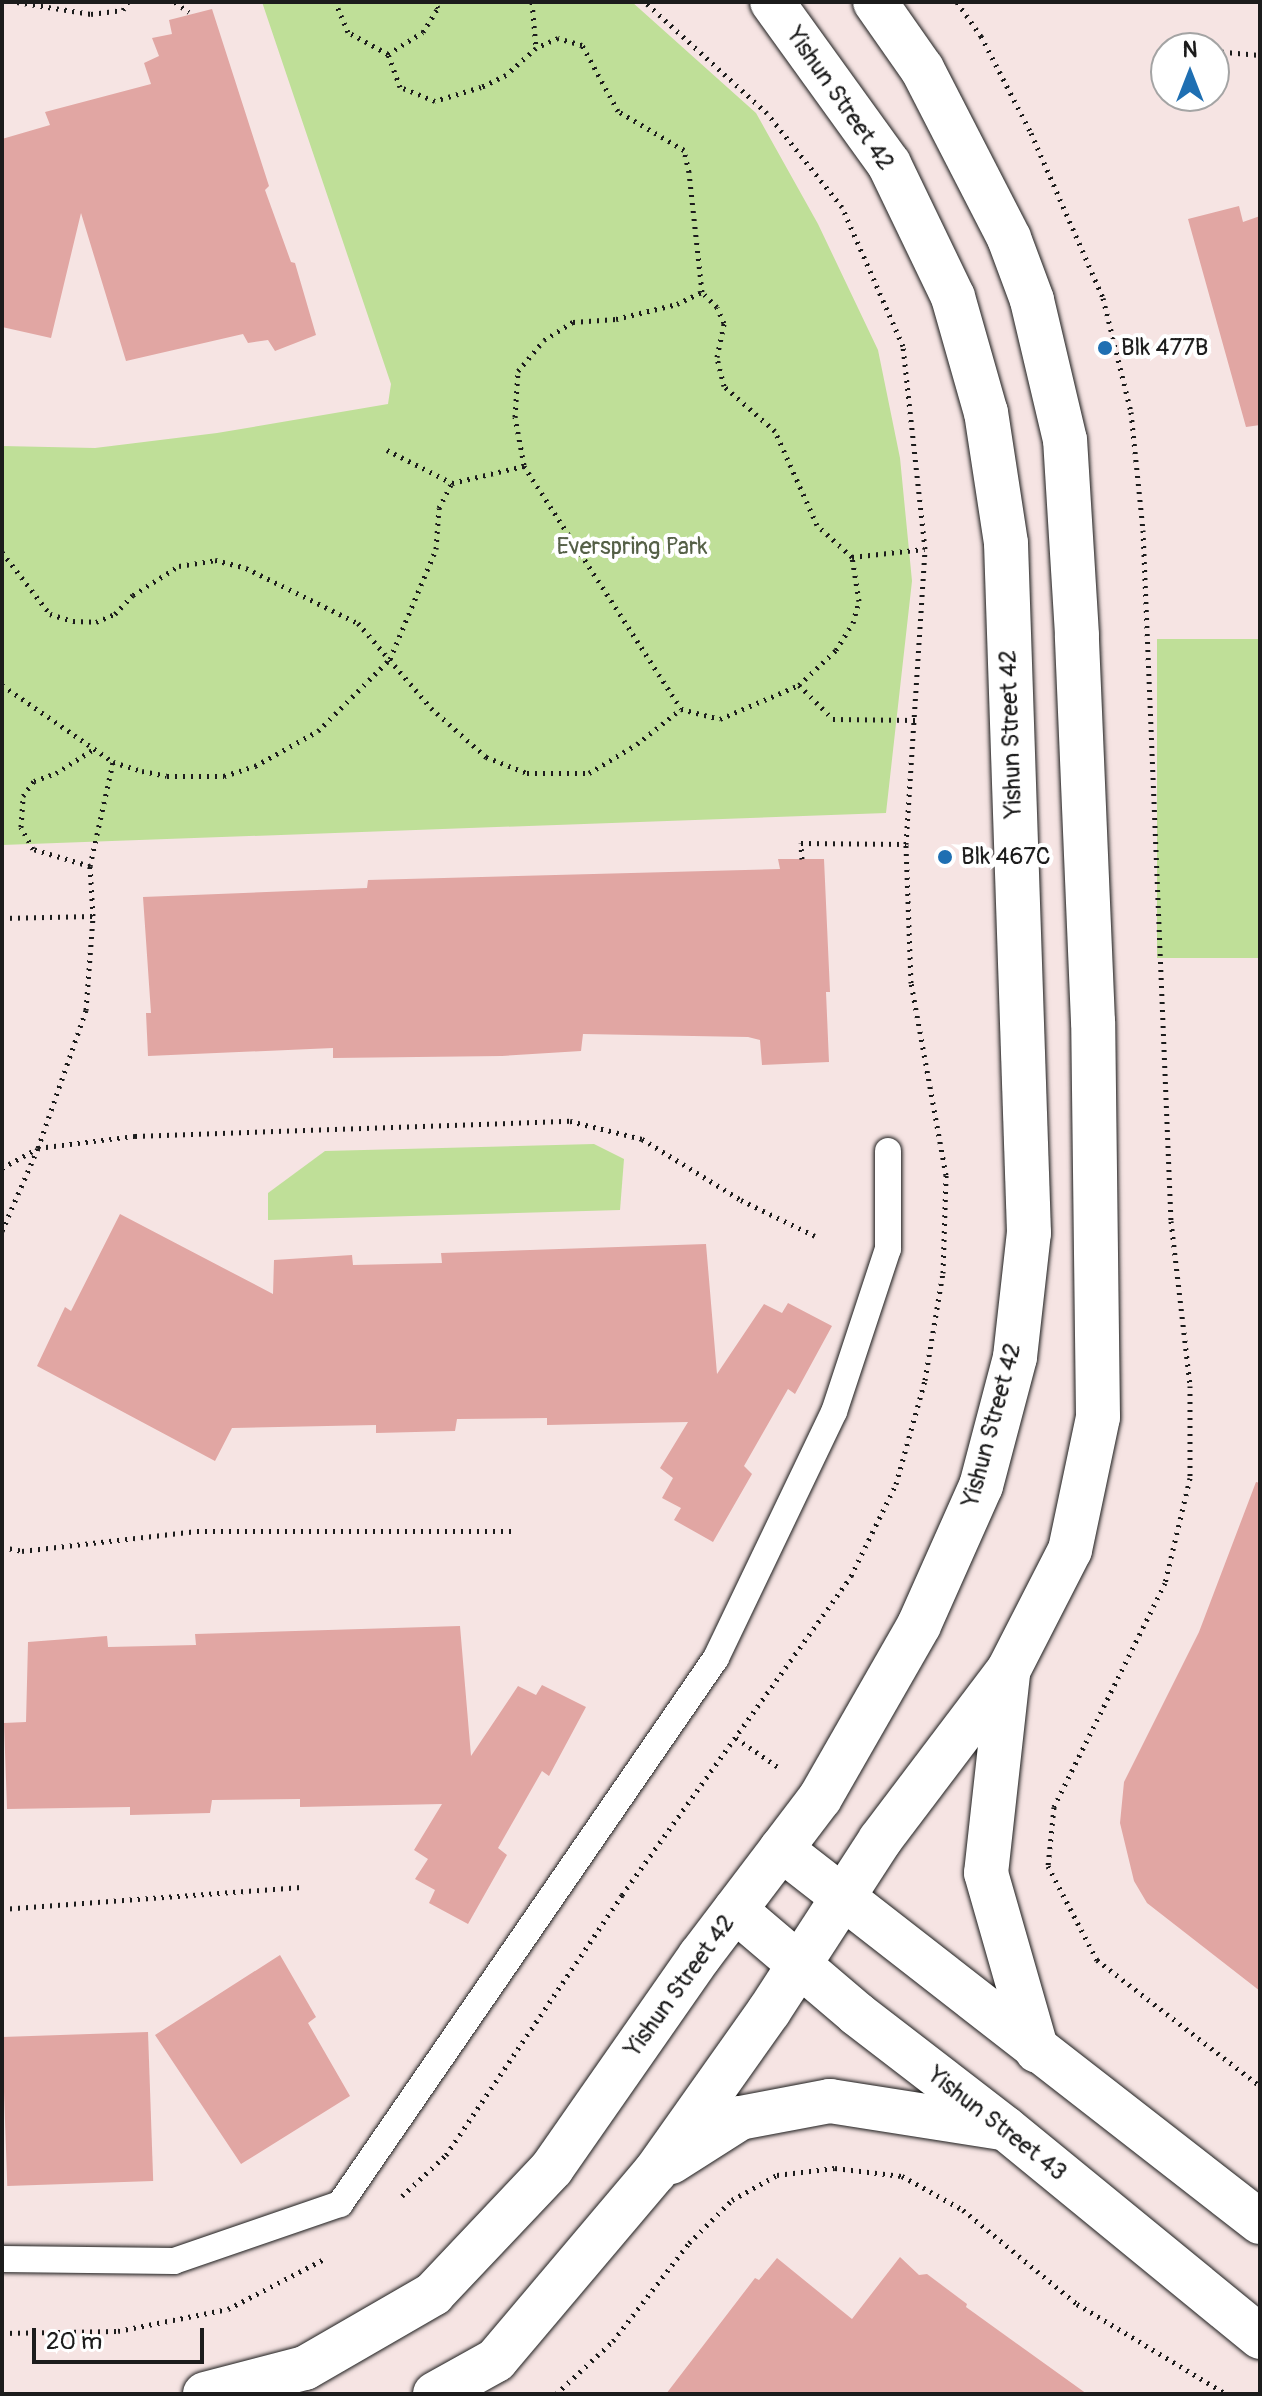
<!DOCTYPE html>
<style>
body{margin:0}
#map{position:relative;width:1262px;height:2396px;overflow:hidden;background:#f6e4e3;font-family:Pangolin,sans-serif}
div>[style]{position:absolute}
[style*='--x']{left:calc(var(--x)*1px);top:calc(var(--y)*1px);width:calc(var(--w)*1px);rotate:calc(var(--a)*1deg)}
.green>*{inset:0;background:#bfdf98;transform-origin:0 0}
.building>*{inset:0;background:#e1a6a3;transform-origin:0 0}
.path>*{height:5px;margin-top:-2.5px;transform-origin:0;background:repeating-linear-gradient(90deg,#1c1c1c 0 2px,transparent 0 8px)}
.roads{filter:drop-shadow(0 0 2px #1c1c1c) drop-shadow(0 0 2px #1c1c1c)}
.lane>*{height:26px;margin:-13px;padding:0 13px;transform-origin:13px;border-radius:13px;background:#fff}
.street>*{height:44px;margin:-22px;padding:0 22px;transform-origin:22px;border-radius:22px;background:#fff}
.dots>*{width:22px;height:22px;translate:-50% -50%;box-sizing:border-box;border:4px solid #fff;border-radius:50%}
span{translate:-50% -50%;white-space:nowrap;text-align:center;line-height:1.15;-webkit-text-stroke:8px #fff;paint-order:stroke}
.street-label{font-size:24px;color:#1c1c1c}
.poi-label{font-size:24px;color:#1c1c1c}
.left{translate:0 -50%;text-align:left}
.park-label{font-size:24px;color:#556047}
.frame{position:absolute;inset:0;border:4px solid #1c1c1c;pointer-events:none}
.north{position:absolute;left:1150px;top:32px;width:80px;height:80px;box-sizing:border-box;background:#fff;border:2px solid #a4a4a4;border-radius:50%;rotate:0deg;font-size:22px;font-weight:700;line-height:32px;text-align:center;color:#1c1c1c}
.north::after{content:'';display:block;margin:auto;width:28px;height:36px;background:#1f6fb2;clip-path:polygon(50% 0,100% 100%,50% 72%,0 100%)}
.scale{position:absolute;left:32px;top:2328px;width:172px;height:36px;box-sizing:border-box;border:4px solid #1c1c1c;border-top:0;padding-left:10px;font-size:24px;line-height:28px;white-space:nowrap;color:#1c1c1c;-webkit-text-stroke:6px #fff;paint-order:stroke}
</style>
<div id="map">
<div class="green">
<div style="clip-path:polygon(262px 2px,632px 2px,756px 113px,818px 224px,878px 350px,900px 458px,912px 581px,886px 813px,2px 845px,2px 446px,95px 448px,217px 433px,388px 404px,391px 384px)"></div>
<div style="left:1260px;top:639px;width:319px;height:103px;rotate:90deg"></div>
<div style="clip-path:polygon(594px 1144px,624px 1159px,620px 1210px,268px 1220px,268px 1193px,325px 1151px)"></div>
</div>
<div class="building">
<div style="clip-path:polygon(212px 9px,269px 186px,265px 190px,291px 262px,295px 263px,316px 335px,275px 351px,268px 340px,248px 343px,243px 334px,126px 361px,81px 213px,51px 338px,2px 327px,2px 139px,50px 125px,45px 112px,151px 84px,144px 63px,159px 56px,152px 38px,172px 34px,169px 20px)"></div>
<div style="clip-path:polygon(1239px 206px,1243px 222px,1260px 216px,1260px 425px,1246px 427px,1188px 219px)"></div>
<div style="clip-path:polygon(778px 859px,824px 859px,830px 992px,826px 992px,829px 1062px,762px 1065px,760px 1040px,748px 1037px,583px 1034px,581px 1051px,502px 1056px,333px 1058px,333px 1048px,148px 1056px,146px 1013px,151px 1013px,143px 897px,367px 888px,368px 880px,780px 869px)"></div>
<div style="clip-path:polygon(120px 1214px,273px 1294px,274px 1260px,352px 1255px,353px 1265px,442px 1263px,441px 1253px,706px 1244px,717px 1374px,764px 1304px,782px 1313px,788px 1303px,832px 1326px,795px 1394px,788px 1389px,744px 1466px,752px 1474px,713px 1542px,674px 1520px,681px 1508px,662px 1498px,673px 1478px,660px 1468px,688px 1422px,547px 1425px,547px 1418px,457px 1419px,455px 1431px,376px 1433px,376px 1425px,232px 1428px,215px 1461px,37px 1366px,65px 1307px,71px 1311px)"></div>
<div style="clip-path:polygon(1256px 1482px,1260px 1483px,1260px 1991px,1147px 1903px,1134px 1881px,1120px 1823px,1124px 1782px,1199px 1632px)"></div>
<div style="clip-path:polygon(460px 1626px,471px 1756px,518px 1686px,536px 1695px,542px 1685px,586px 1707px,549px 1776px,542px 1771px,498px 1848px,507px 1855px,468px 1924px,429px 1903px,435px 1890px,415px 1879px,428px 1859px,414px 1850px,442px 1804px,300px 1807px,300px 1799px,212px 1800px,210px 1813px,130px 1815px,130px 1807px,7px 1809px,4px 1723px,26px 1722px,28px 1642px,107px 1636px,108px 1647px,196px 1645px,195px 1634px)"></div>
<div style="clip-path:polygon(280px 1955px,316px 2017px,308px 2023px,350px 2096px,241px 2164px,155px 2035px)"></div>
<div style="left:148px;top:2032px;width:149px;height:146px;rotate:88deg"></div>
<div style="clip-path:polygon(900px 2257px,919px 2275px,927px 2274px,967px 2304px,966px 2307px,1087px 2394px,666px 2394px,755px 2278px,759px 2280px,777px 2258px,852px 2319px)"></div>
</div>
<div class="path">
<div style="--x:17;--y:2;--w:75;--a:9.2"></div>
<div style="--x:91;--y:14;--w:32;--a:-7"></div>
<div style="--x:123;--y:10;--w:9;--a:-58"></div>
<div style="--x:175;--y:2;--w:17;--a:36"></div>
<div style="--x:532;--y:2;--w:46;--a:85"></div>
<div style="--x:957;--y:2;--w:42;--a:54.8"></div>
<div style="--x:981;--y:36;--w:109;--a:62.7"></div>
<div style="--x:1031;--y:133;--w:180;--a:66.4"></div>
<div style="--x:1103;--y:298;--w:117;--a:76.2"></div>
<div style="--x:1131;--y:412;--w:119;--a:84.2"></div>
<div style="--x:1143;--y:530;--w:692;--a:87.68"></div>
<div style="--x:1171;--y:1221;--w:166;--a:83.4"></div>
<div style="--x:1190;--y:1386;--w:92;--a:90"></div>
<div style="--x:1190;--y:1478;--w:108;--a:103.4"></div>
<div style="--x:1165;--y:1583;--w:250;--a:116.4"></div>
<div style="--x:1054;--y:1807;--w:59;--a:95.8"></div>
<div style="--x:1048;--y:1866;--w:106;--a:62.5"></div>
<div style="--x:1097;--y:1960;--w:206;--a:37.7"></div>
<div style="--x:1214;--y:51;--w:46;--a:5"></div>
<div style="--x:388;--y:54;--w:41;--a:-32.2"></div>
<div style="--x:423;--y:32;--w:28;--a:-58"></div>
<div style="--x:438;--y:8;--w:7;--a:-117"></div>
<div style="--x:1156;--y:67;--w:11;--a:-27"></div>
<div style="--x:387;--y:450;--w:73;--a:26.9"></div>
<div style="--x:524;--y:465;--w:49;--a:-100.6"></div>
<div style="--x:515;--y:417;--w:46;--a:-86.3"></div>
<div style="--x:518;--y:371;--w:40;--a:-50"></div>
<div style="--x:544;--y:340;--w:34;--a:-32"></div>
<div style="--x:573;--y:322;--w:43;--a:-4"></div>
<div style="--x:616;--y:319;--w:63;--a:-13.8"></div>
<div style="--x:677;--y:304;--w:28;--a:-26"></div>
<div style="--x:2;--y:552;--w:78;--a:52.3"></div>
<div style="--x:50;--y:614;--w:24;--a:17"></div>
<div style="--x:73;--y:621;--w:23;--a:2"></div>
<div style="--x:96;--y:622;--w:21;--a:-23"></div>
<div style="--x:115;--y:614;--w:26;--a:-47"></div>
<div style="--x:133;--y:595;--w:54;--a:-32.2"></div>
<div style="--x:179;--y:566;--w:36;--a:-9"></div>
<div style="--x:215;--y:560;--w:32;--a:14"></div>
<div style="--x:246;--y:568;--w:125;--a:26.2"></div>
<div style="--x:358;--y:623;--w:112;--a:49.3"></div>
<div style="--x:431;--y:708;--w:74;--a:41.7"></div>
<div style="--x:486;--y:757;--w:44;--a:21.3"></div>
<div style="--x:527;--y:773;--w:62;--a:0"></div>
<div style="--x:589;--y:773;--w:56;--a:-31.1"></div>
<div style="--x:637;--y:744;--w:56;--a:-38.5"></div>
<div style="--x:852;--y:557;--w:73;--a:-6.3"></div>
<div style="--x:2;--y:685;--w:135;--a:34.7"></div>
<div style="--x:113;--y:762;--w:30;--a:17"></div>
<div style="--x:142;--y:771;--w:25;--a:11"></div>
<div style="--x:167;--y:776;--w:57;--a:0"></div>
<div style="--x:224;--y:776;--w:33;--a:-18"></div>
<div style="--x:255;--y:766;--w:72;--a:-29.1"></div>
<div style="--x:318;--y:731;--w:102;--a:-45"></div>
<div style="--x:390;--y:659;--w:119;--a:-67.3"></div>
<div style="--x:436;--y:549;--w:41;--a:-85.8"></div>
<div style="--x:439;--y:508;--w:28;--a:-63"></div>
<div style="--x:452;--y:483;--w:74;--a:-13.3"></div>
<div style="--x:524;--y:466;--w:289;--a:57.1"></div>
<div style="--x:681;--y:709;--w:40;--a:14.4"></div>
<div style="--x:720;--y:719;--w:86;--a:-23.3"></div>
<div style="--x:799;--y:685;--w:51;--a:-43.4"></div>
<div style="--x:836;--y:650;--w:32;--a:-58"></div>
<div style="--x:853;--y:623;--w:23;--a:-75"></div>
<div style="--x:859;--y:601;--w:45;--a:-99"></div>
<div style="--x:852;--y:557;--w:47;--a:-137.6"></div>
<div style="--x:817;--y:525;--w:103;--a:-114.1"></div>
<div style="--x:775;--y:431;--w:68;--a:-138.6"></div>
<div style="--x:724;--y:386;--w:30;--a:-104"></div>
<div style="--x:717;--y:357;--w:35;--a:-78"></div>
<div style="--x:724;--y:323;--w:17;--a:-114"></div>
<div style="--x:717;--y:307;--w:21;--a:-135"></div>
<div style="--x:702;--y:292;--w:121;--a:-96.2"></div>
<div style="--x:689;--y:172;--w:23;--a:-103"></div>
<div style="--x:684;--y:150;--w:77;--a:-149.4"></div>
<div style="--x:618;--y:111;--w:75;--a:-118.6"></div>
<div style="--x:582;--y:45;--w:25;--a:-164"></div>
<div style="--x:558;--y:38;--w:24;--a:156"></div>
<div style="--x:536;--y:48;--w:40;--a:138"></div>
<div style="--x:506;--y:75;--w:28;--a:154"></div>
<div style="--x:481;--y:87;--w:48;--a:163.1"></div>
<div style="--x:435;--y:101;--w:38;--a:-158"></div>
<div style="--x:400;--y:87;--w:35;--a:-110"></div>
<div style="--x:388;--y:54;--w:46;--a:-151.2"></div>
<div style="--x:348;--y:32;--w:33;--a:-113"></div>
<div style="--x:799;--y:685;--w:48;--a:45"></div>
<div style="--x:833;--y:719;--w:82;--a:0.7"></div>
<div style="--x:802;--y:859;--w:16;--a:-94"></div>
<div style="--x:801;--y:843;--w:105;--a:0.5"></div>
<div style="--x:90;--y:866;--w:107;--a:-77.5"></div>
<div style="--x:2;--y:918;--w:91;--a:-1.3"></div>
<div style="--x:2;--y:1168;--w:41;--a:-29.1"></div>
<div style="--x:38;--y:1148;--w:98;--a:-7.1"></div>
<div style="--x:135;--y:1136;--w:435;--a:-2"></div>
<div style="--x:570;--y:1121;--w:74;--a:14"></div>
<div style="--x:642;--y:1139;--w:116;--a:31.6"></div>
<div style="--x:741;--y:1200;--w:82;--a:25.9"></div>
<div style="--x:2;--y:1231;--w:90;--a:-66.6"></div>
<div style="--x:38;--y:1148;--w:146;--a:-70.8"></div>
<div style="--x:86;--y:1010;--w:94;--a:-85.7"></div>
<div style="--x:93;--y:916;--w:50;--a:-93.4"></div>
<div style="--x:90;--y:866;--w:59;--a:-163.4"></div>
<div style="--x:33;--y:849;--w:25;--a:-119"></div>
<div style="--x:21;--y:827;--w:31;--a:-86"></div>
<div style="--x:23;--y:796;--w:19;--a:-54"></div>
<div style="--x:34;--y:781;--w:23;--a:-20"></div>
<div style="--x:56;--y:773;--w:45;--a:-32.3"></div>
<div style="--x:2;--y:1547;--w:20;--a:11"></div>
<div style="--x:22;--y:1551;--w:176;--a:-6.5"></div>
<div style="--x:197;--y:1531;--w:318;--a:0"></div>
<div style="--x:736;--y:1738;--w:51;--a:34.6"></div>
<div style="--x:2;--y:1909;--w:303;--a:-4.2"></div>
<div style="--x:402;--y:2196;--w:60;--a:-43"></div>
<div style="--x:446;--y:2155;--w:314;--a:-55.9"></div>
<div style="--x:622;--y:1895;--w:393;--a:-54.3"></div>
<div style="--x:851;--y:1576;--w:102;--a:-63.9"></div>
<div style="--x:896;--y:1484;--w:108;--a:-74.4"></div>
<div style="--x:925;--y:1380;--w:109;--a:-80.5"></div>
<div style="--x:943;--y:1273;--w:98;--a:-88.2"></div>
<div style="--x:946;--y:1175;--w:195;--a:-100.3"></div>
<div style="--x:911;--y:983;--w:139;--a:-92.1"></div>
<div style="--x:906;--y:844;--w:296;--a:-86.3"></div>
<div style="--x:925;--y:549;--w:204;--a:-96.2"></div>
<div style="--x:903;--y:346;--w:152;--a:-113.7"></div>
<div style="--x:842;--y:207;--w:120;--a:-128.6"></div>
<div style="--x:767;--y:113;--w:165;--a:-137.7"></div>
<div style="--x:2;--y:2333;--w:116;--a:-1"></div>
<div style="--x:118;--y:2331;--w:112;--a:-11.3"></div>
<div style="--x:228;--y:2309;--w:110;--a:-27.5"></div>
<div style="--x:556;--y:2394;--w:78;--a:-42.9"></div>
<div style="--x:613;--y:2341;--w:124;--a:-52.2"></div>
<div style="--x:689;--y:2243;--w:61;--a:-45"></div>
<div style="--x:732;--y:2200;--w:51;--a:-29.1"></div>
<div style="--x:777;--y:2175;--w:58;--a:-6.9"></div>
<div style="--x:835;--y:2168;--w:67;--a:6.8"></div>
<div style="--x:902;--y:2176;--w:70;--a:29.1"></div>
<div style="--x:963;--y:2210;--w:148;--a:39.5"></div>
<div style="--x:1077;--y:2304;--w:174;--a:31.1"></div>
</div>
<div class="roads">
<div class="lane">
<div style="--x:2;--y:2259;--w:172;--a:0.7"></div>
<div style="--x:174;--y:2261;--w:176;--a:-19"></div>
<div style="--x:340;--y:2204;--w:663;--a:-55.45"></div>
<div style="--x:716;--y:1658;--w:273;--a:-64.4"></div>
<div style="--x:834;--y:1412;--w:172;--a:-71.7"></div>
<div style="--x:888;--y:1249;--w:98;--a:-90"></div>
</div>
<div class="street">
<div style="--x:1008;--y:1674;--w:200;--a:96.3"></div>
<div style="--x:986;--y:1873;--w:185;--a:74"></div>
<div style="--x:781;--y:1849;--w:607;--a:37.91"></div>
<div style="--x:735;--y:1910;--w:160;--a:40.4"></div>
<div style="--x:857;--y:2014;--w:187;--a:37.6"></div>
<div style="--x:1005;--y:2128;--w:330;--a:39.3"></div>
<div style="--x:671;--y:2162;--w:82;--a:-32.5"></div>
<div style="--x:740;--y:2118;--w:92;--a:-10.7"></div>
<div style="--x:830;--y:2101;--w:174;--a:8.9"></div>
<div style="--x:205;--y:2394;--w:103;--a:-14.6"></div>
<div style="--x:305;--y:2368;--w:148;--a:-30"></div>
<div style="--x:433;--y:2294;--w:173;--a:-46.6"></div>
<div style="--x:552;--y:2168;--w:259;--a:-55.1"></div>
<div style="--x:700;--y:1956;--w:198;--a:-52.8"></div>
<div style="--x:820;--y:1798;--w:199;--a:-60.2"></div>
<div style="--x:919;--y:1625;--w:152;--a:-66"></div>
<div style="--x:981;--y:1486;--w:133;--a:-75.2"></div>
<div style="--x:1015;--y:1357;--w:125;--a:-83.6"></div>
<div style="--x:1029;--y:1233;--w:690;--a:-91.91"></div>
<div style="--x:1006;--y:543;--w:132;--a:-98.7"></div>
<div style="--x:986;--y:413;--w:121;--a:-105.9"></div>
<div style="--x:953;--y:297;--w:148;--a:-115.7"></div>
<div style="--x:889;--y:164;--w:200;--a:-125.8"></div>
<div style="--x:435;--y:2394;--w:70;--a:-29.1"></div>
<div style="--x:496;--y:2360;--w:246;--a:-49.8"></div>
<div style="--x:655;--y:2172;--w:197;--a:-54.7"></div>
<div style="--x:769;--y:2011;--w:204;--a:-57"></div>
<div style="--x:880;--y:1840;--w:212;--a:-52.9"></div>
<div style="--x:1008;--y:1671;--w:136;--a:-62.9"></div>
<div style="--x:1070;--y:1550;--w:136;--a:-78.1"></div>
<div style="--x:1098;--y:1417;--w:395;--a:-90.7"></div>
<div style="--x:1093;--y:1022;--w:387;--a:-92.4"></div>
<div style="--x:1077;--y:635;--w:195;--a:-93.5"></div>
<div style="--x:1065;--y:440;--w:144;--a:-103.3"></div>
<div style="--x:1032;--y:300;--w:66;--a:-110.4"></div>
<div style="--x:1009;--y:238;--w:190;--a:-117.2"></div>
<div style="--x:922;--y:69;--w:82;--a:-125"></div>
</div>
</div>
<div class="dots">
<div style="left:1105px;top:348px;background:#1f6fb2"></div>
<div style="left:945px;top:857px;background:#1f6fb2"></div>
</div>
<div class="street-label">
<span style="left:840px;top:99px;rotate:55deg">Yishun Street 42</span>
<span style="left:1011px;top:734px;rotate:-92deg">Yishun Street 42</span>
<span style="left:992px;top:1425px;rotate:-75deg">Yishun Street 42</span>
<span style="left:680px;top:1986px;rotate:-54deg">Yishun Street 42</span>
<span style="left:997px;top:2124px;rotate:38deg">Yishun Street 43</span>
</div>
<div class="poi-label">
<span class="left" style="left:1121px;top:348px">Blk 477B</span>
<span class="left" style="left:961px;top:857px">Blk 467C</span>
</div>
<div class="park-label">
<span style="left:632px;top:547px">Everspring Park</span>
</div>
<div class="frame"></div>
<div class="north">N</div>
<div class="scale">20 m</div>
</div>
